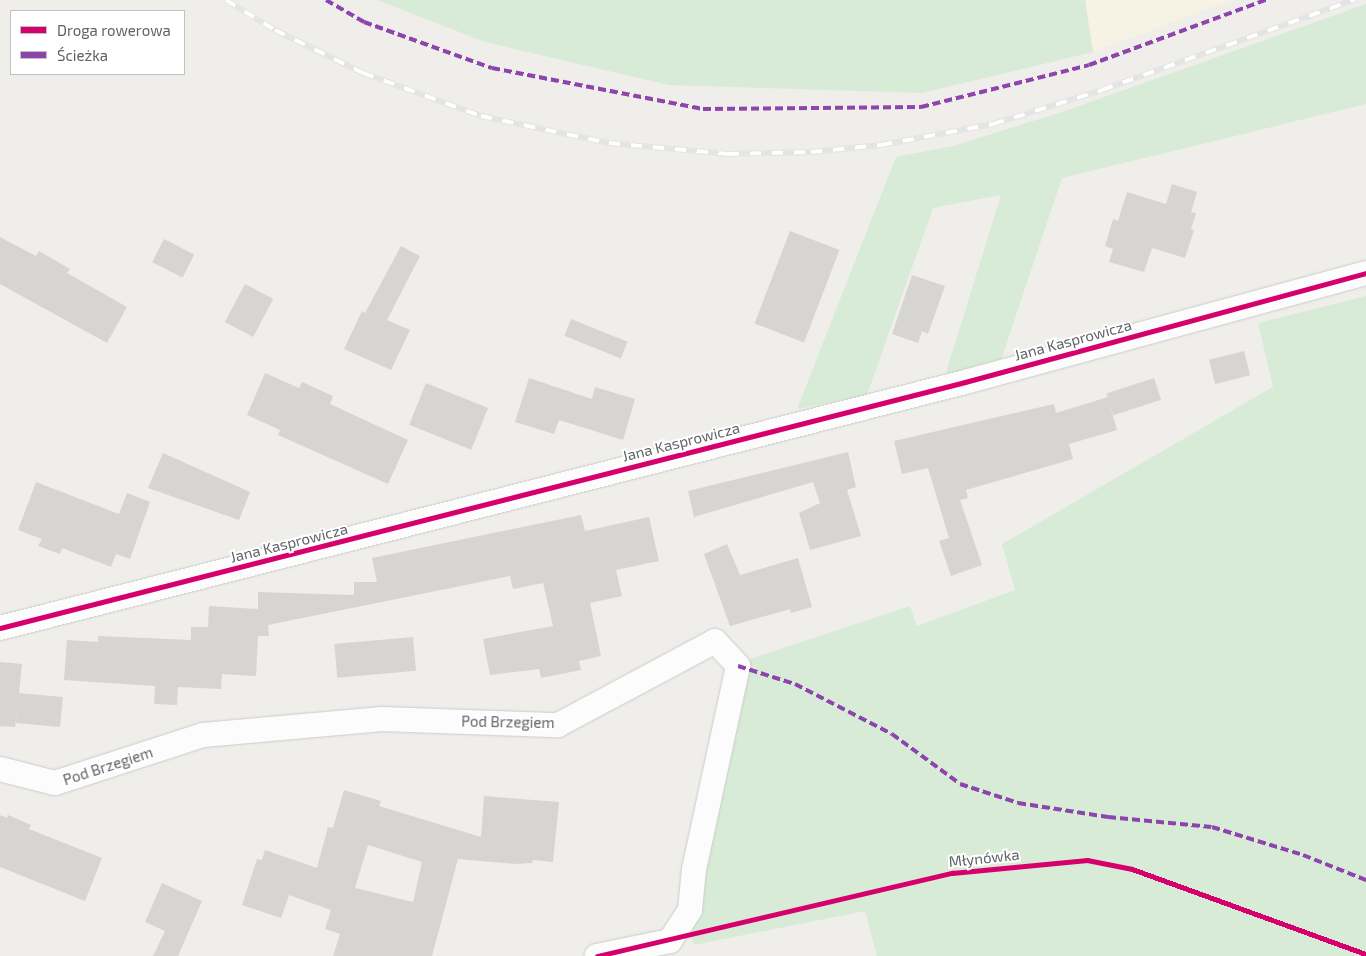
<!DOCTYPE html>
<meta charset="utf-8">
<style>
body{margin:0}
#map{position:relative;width:1366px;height:956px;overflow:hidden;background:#efeeea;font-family:"Exo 2",sans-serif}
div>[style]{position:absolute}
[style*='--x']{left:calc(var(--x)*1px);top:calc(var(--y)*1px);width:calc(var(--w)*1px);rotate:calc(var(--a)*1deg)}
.commercial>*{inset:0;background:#f7f3e4}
.green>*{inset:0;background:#d8ebd6}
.building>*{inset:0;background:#d6d5d3;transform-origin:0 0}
.roads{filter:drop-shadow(0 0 1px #cbcccc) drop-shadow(0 0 1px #cbcccc)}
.minor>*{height:24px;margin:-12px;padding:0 12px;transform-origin:12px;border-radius:12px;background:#fdfcfc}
.rail>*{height:5.5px;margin-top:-2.75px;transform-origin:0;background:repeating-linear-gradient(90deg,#fff 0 11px,#e4e4e4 0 22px);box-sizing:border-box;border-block:1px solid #e4e4e4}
.quiet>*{height:4px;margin-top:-2px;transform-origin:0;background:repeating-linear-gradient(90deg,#8e44ad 0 8px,transparent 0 12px)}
.cycleway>*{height:5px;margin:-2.5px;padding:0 2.5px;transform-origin:2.5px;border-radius:2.5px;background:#d6006c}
span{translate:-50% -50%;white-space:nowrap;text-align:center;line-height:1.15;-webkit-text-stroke:4px #fff;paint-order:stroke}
.street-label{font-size:15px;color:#5f6368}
.legend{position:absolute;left:10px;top:10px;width:175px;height:65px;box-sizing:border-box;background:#fff;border:1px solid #bfc1c3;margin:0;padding:6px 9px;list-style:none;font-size:15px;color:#5f6368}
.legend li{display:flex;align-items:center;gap:10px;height:25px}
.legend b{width:25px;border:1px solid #bfc1c3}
</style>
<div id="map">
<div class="commercial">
<div style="clip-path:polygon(1085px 0,1231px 0,1093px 52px)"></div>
</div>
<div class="green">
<div style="clip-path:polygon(377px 0,1085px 0,1093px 52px,922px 93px,669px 85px,485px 42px)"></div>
<div style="clip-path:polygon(1366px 4px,1366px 104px,1062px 178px,999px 366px,944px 379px,1001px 195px,933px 208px,867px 395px,797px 409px,896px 157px,953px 146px,1065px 111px)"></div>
<div style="clip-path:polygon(1366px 296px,1366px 956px,877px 956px,865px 911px,694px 945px,691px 936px,750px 659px,910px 606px,917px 626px,1015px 590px,1002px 544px,1273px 387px,1258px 323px)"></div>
</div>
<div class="building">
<div style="clip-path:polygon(1172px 184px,1197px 192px,1191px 212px,1196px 213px,1191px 229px,1194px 230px,1185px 258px,1152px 248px,1144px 272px,1109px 262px,1113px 249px,1105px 246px,1113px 219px,1118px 221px,1127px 192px,1166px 204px)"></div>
<div style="left:790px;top:231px;width:53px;height:99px;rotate:21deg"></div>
<div style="clip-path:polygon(0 237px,36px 256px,39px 251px,70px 269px,67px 273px,127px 307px,107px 343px,0 284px)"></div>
<div style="left:164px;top:239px;width:34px;height:26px;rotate:27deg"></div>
<div style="clip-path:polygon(401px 246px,420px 256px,387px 320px,410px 330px,391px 370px,344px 349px,362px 311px,365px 313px)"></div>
<div style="clip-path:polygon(912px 275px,945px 286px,928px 334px,922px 331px,918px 343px,892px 334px)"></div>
<div style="left:245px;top:284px;width:32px;height:43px;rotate:28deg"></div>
<div style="left:571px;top:319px;width:61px;height:18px;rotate:22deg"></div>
<div style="left:1244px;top:351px;width:25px;height:36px;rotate:76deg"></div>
<div style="clip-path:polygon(265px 373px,299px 388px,302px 382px,333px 396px,330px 404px,408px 440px,388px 484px,278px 435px,280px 430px,247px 415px)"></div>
<div style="clip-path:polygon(529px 378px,592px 399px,595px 387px,635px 399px,623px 440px,559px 420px,554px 434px,515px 422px)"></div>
<div style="left:1154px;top:378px;width:23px;height:50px;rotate:72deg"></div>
<div style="left:426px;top:383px;width:67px;height:45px;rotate:22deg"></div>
<div style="clip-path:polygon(1108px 397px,1117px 430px,1069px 444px,1073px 459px,966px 490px,968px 498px,960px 500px,982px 565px,951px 576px,939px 541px,949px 538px,928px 468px,902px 474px,894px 441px,1054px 404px,1056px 413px)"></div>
<div style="clip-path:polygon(848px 452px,856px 487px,847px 490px,861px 536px,810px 550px,799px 513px,820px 503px,813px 482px,694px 517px,688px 491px)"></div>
<div style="clip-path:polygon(163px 453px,250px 492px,239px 520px,148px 488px)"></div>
<div style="clip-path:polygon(36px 482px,119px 514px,127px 493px,150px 502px,130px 559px,116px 554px,111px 567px,62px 548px,60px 554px,38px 546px,42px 539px,18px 530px)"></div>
<div style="clip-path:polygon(581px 515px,585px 531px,649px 517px,659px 561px,616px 570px,622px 596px,590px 603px,601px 656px,579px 661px,581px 670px,541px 678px,539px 669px,490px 675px,483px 639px,553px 626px,543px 583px,513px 589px,510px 576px,268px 625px,269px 636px,258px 636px,256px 676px,222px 674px,221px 689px,178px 687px,177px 705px,154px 704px,155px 686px,64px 680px,67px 640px,98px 642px,98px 636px,191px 640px,191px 627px,208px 627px,209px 606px,258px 609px,258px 592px,354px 595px,354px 582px,377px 582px,372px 558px)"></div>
<div style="clip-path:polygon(727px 544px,740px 575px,798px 558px,812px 607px,791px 613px,790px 609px,730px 626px,704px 554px)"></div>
<div style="left:413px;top:637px;width:34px;height:79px;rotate:85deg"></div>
<div style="clip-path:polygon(0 662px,22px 664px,19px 693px,63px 697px,60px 727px,16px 723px,17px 713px,15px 727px,0 726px)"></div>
<div style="clip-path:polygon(evenodd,344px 790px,381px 801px,379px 806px,481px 837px,484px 796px,559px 802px,553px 862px,533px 860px,532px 863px,517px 864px,458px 859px,432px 956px,333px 956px,340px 934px,325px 929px,331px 910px,289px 895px,281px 918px,242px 905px,257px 859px,262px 860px,265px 850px,317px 868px,328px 827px,333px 828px,344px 790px,368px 845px,422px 862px,413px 902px,355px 888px,368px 845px)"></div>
<div style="clip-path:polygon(0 815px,7px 818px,8px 815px,31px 825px,29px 829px,102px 858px,85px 901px,0 867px)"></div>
<div style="clip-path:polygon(162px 883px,202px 901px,178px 956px,153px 956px,165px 931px,145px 922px)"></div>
</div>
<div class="roads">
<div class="minor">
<div style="--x:0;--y:628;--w:996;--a:-14.3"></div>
<div style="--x:965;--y:382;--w:416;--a:-15.2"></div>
<div style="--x:0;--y:769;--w:57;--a:14.3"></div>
<div style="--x:55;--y:783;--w:156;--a:-18"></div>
<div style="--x:203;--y:735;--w:180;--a:-5.1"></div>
<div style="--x:382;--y:719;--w:176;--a:2"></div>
<div style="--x:558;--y:725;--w:178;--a:-28.1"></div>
<div style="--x:715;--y:641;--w:34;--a:47"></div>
<div style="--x:738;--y:666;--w:208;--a:102.2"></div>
<div style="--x:694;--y:869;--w:41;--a:95.6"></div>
<div style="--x:690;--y:910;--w:37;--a:123"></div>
<div style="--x:670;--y:941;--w:75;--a:168.4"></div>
</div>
</div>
<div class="rail">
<div style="--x:226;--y:0;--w:57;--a:31.5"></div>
<div style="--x:275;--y:30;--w:98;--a:26"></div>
<div style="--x:363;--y:73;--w:126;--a:20"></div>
<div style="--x:481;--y:116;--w:131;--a:11.9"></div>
<div style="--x:609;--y:143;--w:120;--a:5.3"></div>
<div style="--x:728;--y:154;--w:83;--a:-1.4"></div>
<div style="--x:811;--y:152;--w:70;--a:-5.7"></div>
<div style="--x:881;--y:145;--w:114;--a:-10.6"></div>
<div style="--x:993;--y:124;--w:114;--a:-17.3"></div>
<div style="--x:1102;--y:90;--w:268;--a:-19.7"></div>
</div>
<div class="quiet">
<div style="--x:326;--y:0;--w:44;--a:30.1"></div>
<div style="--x:364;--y:22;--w:136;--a:19.8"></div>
<div style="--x:492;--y:68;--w:215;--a:11"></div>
<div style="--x:703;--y:109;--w:218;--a:-0.5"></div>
<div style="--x:921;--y:107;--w:173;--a:-14"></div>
<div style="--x:1089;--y:65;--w:189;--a:-20.2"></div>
<div style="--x:738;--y:666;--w:60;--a:17.5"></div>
<div style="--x:795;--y:684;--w:109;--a:27.3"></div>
<div style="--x:892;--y:734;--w:84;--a:36.3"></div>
<div style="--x:960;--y:784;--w:61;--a:18.1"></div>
<div style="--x:1018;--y:803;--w:91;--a:8.8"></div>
<div style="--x:1108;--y:817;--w:104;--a:5.5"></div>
<div style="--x:1212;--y:827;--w:95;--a:17.1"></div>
<div style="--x:1303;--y:855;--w:68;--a:21.6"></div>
</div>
<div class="cycleway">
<div style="--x:0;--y:628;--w:996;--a:-14.3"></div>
<div style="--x:965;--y:382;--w:416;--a:-15.2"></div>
<div style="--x:597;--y:956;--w:365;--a:-13.2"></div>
<div style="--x:952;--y:873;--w:136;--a:-5.5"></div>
<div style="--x:1087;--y:860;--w:46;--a:11.3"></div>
<div style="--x:1132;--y:869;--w:249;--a:20"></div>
</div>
<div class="street-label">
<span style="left:1073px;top:340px;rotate:-15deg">Jana Kasprowicza</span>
<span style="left:681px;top:442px;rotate:-14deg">Jana Kasprowicza</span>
<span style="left:289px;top:543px;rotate:-14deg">Jana Kasprowicza</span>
<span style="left:508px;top:722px;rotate:1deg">Pod Brzegiem</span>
<span style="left:108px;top:766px;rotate:-18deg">Pod Brzegiem</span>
<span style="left:984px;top:858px;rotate:-6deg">Młynówka</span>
</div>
<ul class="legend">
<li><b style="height:6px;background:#d6006c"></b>Droga rowerowa</li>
<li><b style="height:6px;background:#8e44ad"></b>Ścieżka</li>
</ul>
</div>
